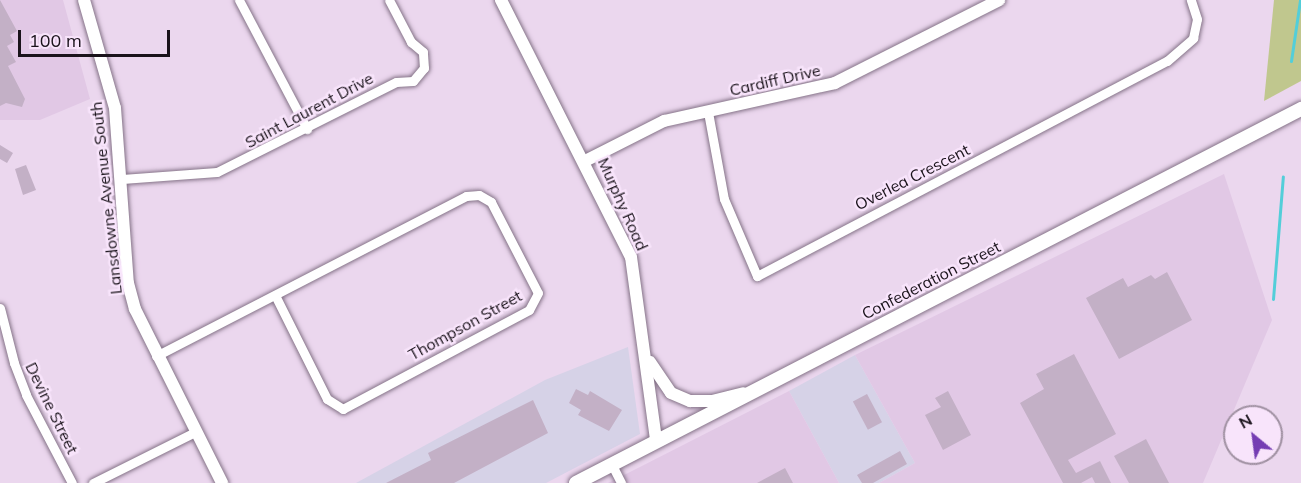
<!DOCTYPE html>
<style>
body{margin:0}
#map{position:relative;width:1301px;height:483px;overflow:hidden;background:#ebd7ee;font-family:Mulish,sans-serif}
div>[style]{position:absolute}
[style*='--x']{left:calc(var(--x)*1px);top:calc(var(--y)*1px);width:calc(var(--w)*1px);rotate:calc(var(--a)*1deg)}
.commercial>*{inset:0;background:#d6d2e7}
.built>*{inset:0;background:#e1c8e5}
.green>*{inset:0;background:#c0c78e}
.stream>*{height:3px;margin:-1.5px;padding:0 1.5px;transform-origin:1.5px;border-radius:1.5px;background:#53ced9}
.building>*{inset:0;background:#c3b0c6;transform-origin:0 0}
.roads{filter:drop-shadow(0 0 2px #857388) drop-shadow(0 0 2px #857388)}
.minor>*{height:9px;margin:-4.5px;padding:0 4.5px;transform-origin:4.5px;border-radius:4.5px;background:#fff}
.tertiary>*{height:12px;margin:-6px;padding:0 6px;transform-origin:6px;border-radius:6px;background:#fff}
.secondary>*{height:14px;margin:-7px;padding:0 7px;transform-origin:7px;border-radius:7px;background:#fff}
span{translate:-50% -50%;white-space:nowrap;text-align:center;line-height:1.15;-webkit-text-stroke:5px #f8e4fb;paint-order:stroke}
.street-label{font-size:16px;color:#1a131b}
.north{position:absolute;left:1223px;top:405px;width:60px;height:60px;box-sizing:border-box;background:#f8e4fb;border:2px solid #9f90a1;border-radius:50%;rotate:331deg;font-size:16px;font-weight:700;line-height:24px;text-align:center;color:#1a131b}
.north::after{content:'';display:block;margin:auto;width:21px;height:27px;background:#753db3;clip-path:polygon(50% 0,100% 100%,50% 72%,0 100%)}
.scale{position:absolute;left:18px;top:30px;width:152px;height:27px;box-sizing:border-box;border:3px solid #1a131b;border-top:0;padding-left:8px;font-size:18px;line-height:21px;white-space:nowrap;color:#1a131b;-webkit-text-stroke:4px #f8e4fb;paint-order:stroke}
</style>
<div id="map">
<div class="commercial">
<div style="clip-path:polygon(628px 347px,640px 434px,546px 483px,356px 483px,545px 380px)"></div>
<div style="clip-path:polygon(855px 355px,915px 463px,879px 483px,839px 483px,789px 391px)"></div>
</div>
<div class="built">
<div style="clip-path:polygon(0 0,63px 0,90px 99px,40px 120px,0 120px)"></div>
<div style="clip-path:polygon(1224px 174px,1272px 320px,1203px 483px,879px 483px,915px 463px,855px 355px)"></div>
<div style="clip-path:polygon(789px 391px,839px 483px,608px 483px,636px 469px)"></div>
</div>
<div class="green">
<div style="clip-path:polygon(1274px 0,1301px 0,1301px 81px,1264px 101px)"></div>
</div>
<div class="stream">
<div style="--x:1291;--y:61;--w:62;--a:-81.6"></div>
<div style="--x:1273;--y:299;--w:123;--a:-85.4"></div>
</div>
<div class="building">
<div style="clip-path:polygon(0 0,17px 31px,10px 35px,14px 42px,7px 46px,16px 62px,8px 66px,25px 99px,22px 107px,6px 103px,0 106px)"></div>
<div style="clip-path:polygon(0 145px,13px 153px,7px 163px,0 159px)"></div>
<div style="clip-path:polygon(26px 165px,36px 190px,23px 195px,15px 169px)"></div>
<div style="clip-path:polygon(1167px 272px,1192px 320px,1119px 359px,1086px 298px,1123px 278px,1128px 287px,1151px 275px,1155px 279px)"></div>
<div style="clip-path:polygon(1074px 354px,1116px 434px,1068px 460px,1076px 473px,1100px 461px,1111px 483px,1095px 483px,1092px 477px,1081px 483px,1063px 483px,1020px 403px,1044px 389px,1036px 374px)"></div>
<div style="clip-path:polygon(576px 389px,588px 395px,590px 391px,622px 410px,609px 431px,578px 415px,581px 410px,569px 403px)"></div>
<div style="clip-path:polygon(948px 391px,971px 435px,943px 450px,925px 415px,941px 407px,935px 398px)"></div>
<div style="left:867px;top:394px;width:32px;height:16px;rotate:62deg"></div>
<div style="clip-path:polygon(533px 400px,548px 433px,454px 483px,386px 483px,431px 460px,428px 453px)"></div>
<div style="clip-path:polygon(1146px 439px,1169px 483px,1129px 483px,1114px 456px)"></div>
<div style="clip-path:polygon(900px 451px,907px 464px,873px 483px,862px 483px,857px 475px)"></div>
<div style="clip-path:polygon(785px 468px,793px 483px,757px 483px)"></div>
</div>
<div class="roads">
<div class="minor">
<div style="--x:239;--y:0;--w:146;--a:62.2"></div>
<div style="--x:708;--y:112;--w:88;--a:79.6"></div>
<div style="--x:724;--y:199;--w:84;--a:66.8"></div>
<div style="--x:757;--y:276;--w:463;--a:-27.7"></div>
<div style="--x:1167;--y:61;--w:35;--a:-41"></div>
<div style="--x:1193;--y:38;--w:19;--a:-78"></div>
<div style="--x:1197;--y:19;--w:20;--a:-108"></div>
<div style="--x:122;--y:179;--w:95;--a:-4.2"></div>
<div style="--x:217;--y:172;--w:200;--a:-26.7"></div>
<div style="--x:396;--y:82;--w:17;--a:-3"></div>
<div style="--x:413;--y:81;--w:17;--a:-50"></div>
<div style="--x:424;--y:68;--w:16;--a:-94"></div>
<div style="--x:423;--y:52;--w:16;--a:-140"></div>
<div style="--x:411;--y:42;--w:47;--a:-117.6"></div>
<div style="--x:0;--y:308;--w:57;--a:75.7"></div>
<div style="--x:14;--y:363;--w:34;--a:69"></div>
<div style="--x:26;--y:395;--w:99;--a:62.4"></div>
<div style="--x:156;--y:356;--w:349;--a:-27.3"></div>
<div style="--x:466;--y:196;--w:13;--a:-4"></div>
<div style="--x:479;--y:195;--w:14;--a:30"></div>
<div style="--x:491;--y:202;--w:102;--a:62.7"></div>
<div style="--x:538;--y:293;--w:19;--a:118"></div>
<div style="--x:529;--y:310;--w:211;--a:152"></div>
<div style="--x:343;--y:409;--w:19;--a:-148"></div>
<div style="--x:327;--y:399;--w:116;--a:-116.6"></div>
<div style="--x:612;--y:465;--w:20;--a:63"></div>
<div style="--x:93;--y:483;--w:114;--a:-26.6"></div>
</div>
<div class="tertiary">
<div style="--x:84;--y:0;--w:112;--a:74"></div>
<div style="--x:115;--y:108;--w:175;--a:85.8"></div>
<div style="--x:128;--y:283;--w:27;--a:75"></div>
<div style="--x:135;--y:309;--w:195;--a:63.4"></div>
<div style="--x:501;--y:0;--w:288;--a:63.2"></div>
<div style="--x:631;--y:257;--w:185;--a:82.2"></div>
<div style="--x:585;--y:161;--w:89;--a:-26.9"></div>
<div style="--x:664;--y:121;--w:175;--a:-12.5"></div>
<div style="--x:835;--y:83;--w:184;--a:-26.8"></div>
<div style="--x:650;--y:362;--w:37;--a:56"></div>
<div style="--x:671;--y:393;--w:21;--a:23"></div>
<div style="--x:690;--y:401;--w:22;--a:0"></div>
<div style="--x:712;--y:401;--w:32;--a:-14"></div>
</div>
<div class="secondary">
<div style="--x:576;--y:483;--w:816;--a:-27.29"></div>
</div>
</div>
<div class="street-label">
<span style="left:775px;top:80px;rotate:-13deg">Cardiff Drive</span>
<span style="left:309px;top:110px;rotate:-28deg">Saint Laurent Drive</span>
<span style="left:912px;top:177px;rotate:-27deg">Overlea Crescent</span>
<span style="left:106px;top:198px;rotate:-96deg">Lansdowne Avenue South</span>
<span style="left:623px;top:204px;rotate:66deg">Murphy Road</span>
<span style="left:931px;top:280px;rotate:-27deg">Confederation Street</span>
<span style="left:465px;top:325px;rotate:-29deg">Thompson Street</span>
<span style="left:52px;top:408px;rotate:64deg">Devine Street</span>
</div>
<div class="north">N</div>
<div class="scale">100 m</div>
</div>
